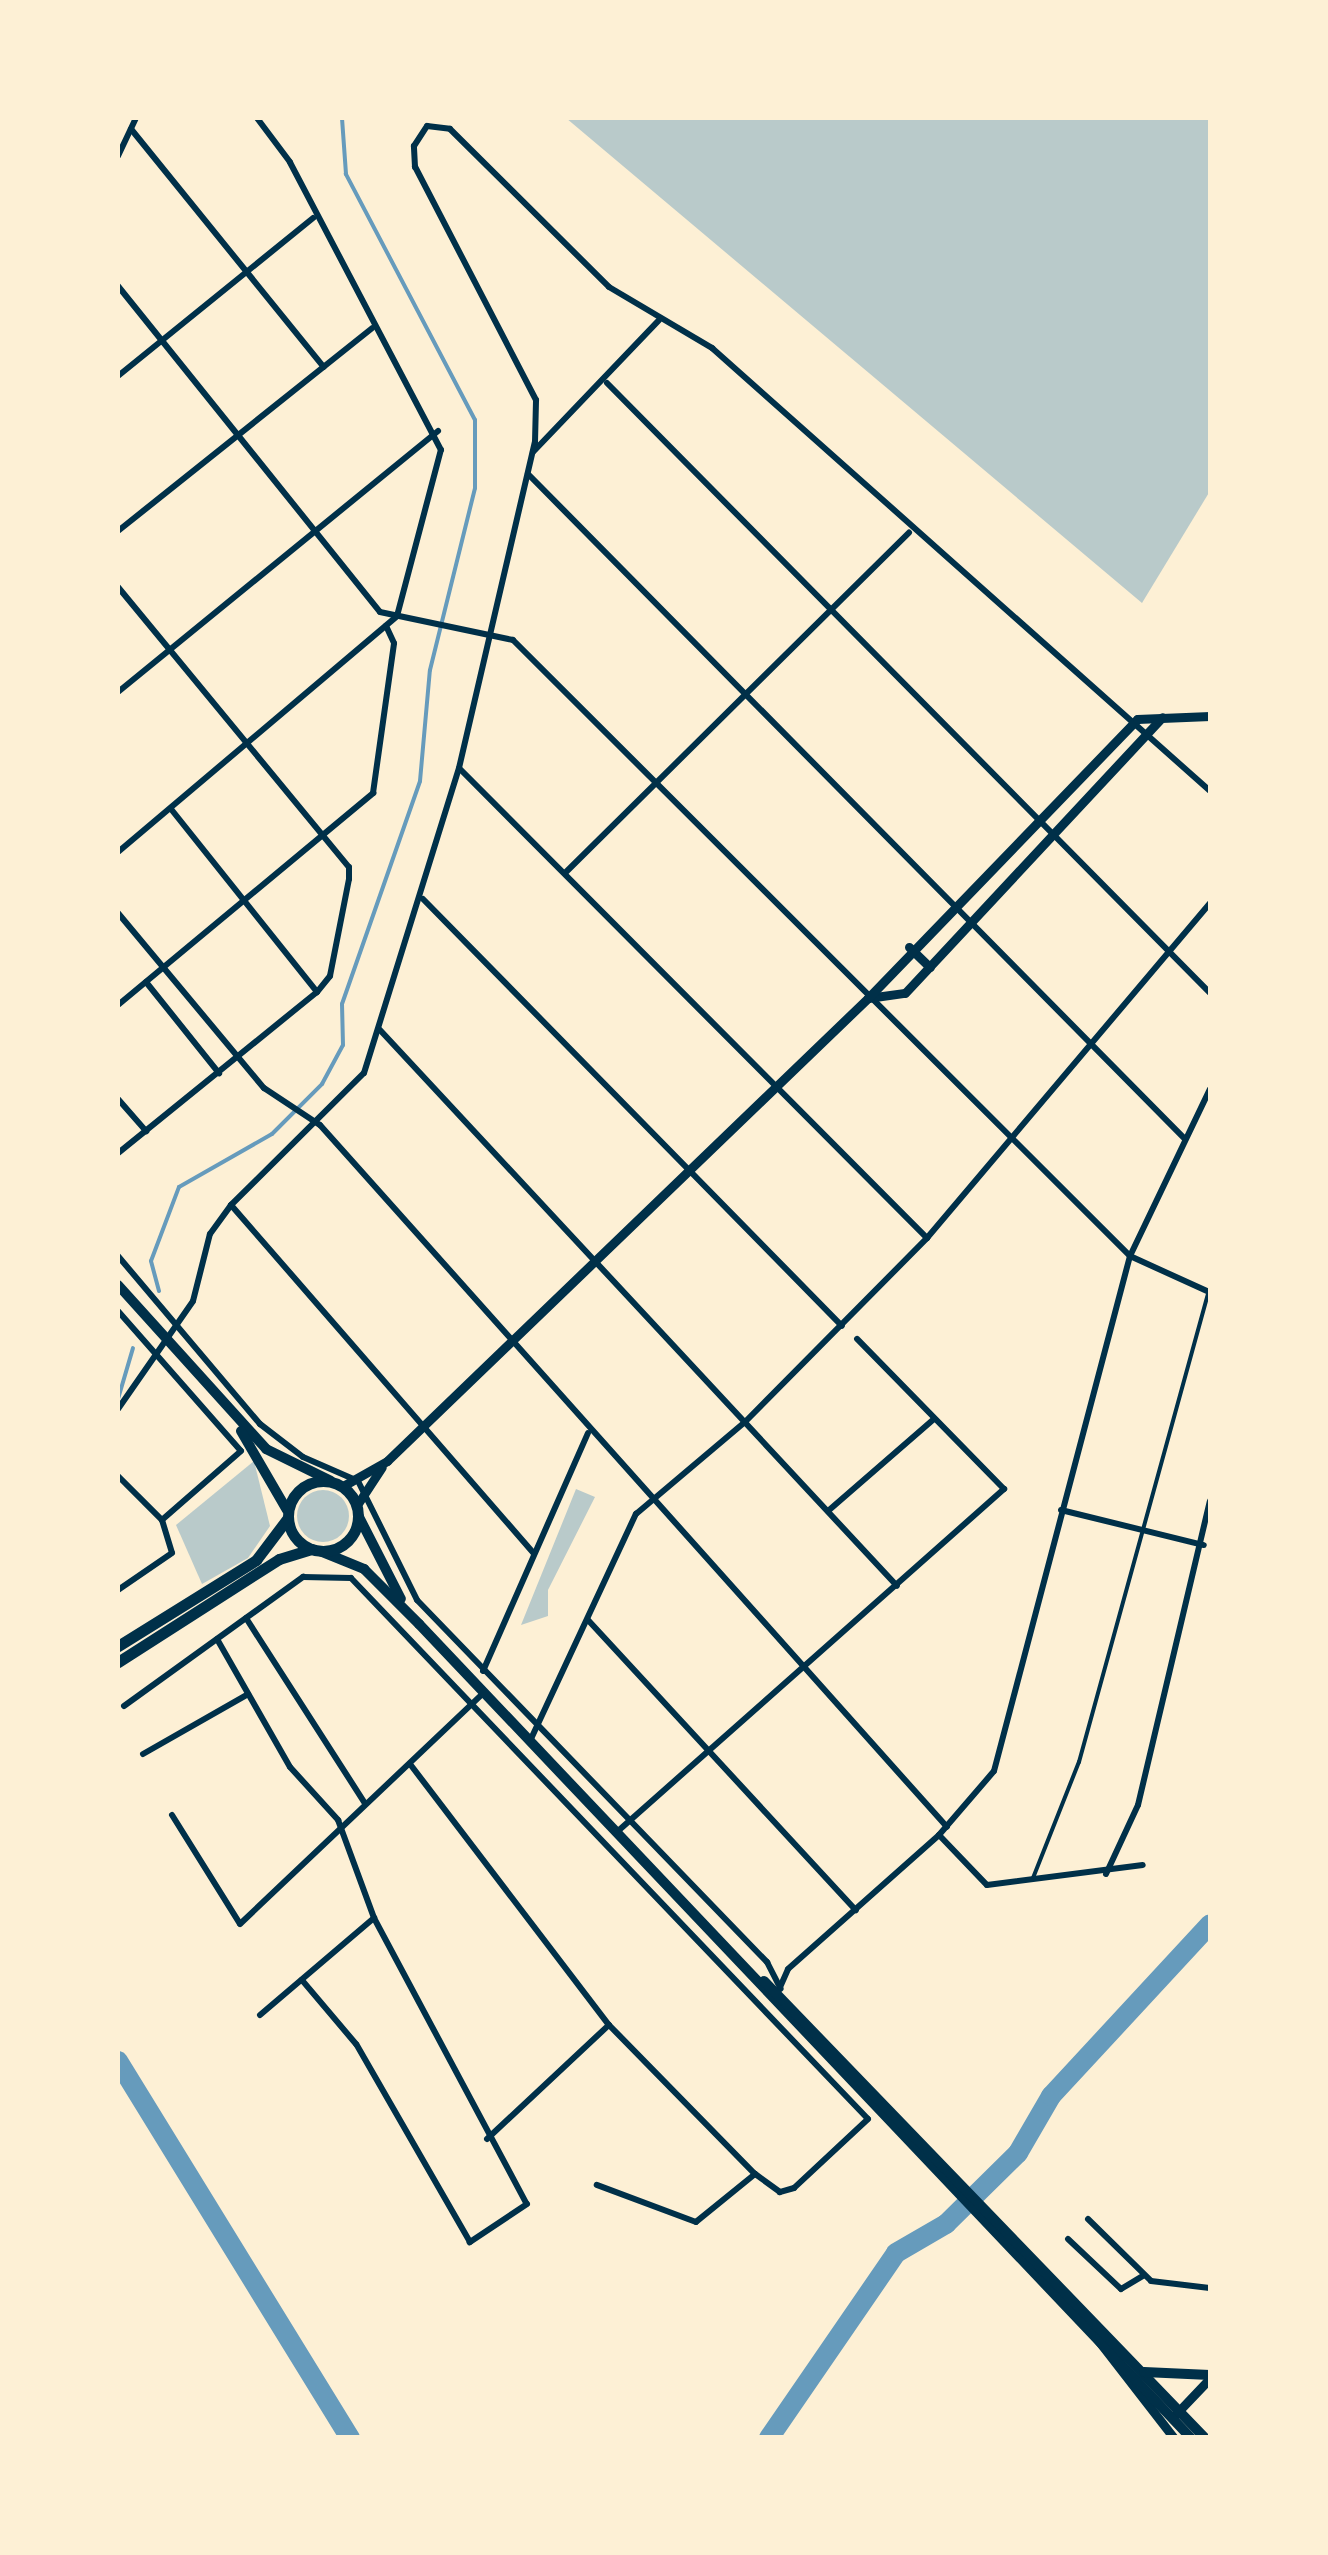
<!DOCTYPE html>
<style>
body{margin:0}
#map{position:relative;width:1328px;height:2555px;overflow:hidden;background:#fdf0d5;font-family:Karla,sans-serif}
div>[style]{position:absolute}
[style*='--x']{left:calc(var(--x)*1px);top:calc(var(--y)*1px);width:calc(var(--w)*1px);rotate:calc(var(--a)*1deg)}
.green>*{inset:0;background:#b9caca}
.round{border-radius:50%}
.stream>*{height:4px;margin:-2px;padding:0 2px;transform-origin:2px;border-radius:2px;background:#669bbc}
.river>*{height:20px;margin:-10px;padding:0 10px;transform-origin:10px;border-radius:10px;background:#669bbc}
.service>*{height:4px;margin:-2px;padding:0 2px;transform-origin:2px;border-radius:2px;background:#003049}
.minor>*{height:6px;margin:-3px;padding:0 3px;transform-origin:3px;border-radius:3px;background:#003049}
.tertiary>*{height:9px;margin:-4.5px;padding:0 4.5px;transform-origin:4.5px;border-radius:4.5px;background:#003049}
.secondary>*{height:10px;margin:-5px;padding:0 5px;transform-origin:5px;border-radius:5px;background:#003049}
.primary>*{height:11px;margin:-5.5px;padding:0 5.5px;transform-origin:5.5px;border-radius:5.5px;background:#003049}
.primary>.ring{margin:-5.5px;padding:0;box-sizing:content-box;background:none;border:11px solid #003049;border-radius:50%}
span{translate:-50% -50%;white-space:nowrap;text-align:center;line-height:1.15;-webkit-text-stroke:9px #fdf0d5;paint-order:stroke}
.frame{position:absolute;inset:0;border:120px solid #fdf0d5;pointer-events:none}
</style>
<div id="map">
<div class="green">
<div style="clip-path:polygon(566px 118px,1210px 118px,1210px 491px,1142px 603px)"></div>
<div style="clip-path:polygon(254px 1461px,270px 1526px,248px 1558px,202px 1584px,176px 1525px)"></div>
<div style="clip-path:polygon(576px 1489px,595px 1497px,548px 1590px,548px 1616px,521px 1625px)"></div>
<div class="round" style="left:297px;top:1490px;width:52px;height:52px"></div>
</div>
<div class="stream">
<div style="--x:159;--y:1291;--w:31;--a:-105"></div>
<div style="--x:151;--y:1261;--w:79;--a:-69.3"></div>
<div style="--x:179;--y:1187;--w:107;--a:-29.7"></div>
<div style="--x:272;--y:1134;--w:71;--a:-45"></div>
<div style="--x:322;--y:1084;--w:44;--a:-61.7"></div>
<div style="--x:343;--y:1045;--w:41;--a:-91.4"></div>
<div style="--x:342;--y:1004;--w:236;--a:-70.7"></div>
<div style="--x:420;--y:781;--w:111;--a:-84.9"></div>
<div style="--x:430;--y:670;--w:187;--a:-76.1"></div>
<div style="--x:475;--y:488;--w:68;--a:-90"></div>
<div style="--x:475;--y:420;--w:278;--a:-117.7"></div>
<div style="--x:346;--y:174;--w:56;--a:-94.1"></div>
<div style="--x:118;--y:1399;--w:53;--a:-73.6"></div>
</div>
<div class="river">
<div style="--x:118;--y:2061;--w:443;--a:58.4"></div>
<div style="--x:769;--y:2438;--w:224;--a:-55.5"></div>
<div style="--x:896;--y:2253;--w:58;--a:-30.1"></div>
<div style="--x:946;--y:2224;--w:101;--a:-44.6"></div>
<div style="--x:1018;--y:2153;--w:66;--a:-59.9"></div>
<div style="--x:1051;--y:2096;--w:234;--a:-47.2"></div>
</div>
<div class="service">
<div style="--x:1033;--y:1878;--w:125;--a:-68.4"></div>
<div style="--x:1079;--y:1762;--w:485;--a:-74.6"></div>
</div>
<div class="minor">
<div style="--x:131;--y:129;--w:306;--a:51"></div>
<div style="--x:118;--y:156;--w:42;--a:-64.7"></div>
<div style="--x:118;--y:286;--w:418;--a:51.2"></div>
<div style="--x:380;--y:612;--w:136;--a:11.9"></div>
<div style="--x:513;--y:640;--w:872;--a:44.95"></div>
<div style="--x:1130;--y:1256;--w:87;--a:24.5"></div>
<div style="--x:118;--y:376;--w:251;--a:-39"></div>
<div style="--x:607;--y:383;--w:858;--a:45.33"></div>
<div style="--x:533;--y:452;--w:182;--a:-46.3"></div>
<div style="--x:528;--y:474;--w:935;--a:45.35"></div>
<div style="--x:118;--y:531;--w:325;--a:-38.6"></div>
<div style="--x:118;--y:587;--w:363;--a:50.5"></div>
<div style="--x:349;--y:867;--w:12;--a:90"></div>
<div style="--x:349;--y:879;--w:99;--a:101.1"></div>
<div style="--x:330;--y:976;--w:21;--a:129"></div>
<div style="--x:317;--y:992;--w:256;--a:141"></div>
<div style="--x:118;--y:692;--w:413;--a:-39.2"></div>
<div style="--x:460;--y:769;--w:662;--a:45.12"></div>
<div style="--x:171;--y:809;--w:234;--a:51.4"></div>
<div style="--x:118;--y:852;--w:365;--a:-40.2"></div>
<div style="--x:397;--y:616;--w:172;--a:-75.2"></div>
<div style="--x:441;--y:450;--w:325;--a:-117.7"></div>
<div style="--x:290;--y:162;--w:55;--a:-126.9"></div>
<div style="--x:565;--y:873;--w:484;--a:-44.7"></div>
<div style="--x:423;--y:899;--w:598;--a:45.54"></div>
<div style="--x:118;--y:913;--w:228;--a:50.2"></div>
<div style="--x:264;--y:1088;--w:67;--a:33.5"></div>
<div style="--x:320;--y:1125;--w:941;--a:48.23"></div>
<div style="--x:146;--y:982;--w:117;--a:51.3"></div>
<div style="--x:118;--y:1005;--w:332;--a:-39.7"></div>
<div style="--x:373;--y:793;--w:151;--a:-82"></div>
<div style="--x:394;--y:643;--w:19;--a:-115"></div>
<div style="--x:380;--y:1030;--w:759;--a:47.08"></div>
<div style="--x:118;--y:1099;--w:43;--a:48.8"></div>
<div style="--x:231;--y:1205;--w:461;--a:49"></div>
<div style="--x:118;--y:1256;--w:220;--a:49.8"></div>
<div style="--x:260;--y:1424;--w:54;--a:37.5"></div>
<div style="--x:303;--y:1457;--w:60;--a:23.6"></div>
<div style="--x:358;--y:1481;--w:133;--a:63.6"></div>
<div style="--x:417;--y:1600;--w:504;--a:45.97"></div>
<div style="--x:767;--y:1962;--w:30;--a:63"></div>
<div style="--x:118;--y:1311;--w:186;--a:48.7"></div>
<div style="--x:241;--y:1451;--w:105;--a:138.9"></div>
<div style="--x:118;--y:1409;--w:131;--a:-55.2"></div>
<div style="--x:193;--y:1301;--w:69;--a:-75.8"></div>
<div style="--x:210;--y:1234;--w:36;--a:-54"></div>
<div style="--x:231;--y:1205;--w:187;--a:-44.8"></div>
<div style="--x:364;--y:1073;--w:319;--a:-72.7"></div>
<div style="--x:459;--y:768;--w:335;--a:-76.9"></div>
<div style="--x:535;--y:442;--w:42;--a:-88.6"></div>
<div style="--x:536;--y:400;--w:263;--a:-117.4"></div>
<div style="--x:415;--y:167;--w:21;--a:-93"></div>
<div style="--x:414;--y:146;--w:24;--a:-57"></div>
<div style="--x:427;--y:126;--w:23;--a:7"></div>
<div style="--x:450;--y:129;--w:224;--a:44.8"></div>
<div style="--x:609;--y:287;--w:120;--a:30.6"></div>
<div style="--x:712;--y:348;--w:667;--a:41.65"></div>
<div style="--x:118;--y:1476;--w:62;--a:45"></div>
<div style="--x:162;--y:1520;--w:34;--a:73"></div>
<div style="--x:172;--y:1553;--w:65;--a:145.6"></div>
<div style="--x:1061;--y:1510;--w:147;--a:13.8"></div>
<div style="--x:828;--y:1511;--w:140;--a:-41"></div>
<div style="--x:246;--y:1618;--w:219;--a:57.3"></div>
<div style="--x:588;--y:1620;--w:395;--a:47.3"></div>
<div style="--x:217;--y:1639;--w:147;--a:60.3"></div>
<div style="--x:290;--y:1767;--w:72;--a:47.8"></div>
<div style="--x:338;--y:1820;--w:104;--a:69.8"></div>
<div style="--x:374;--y:1918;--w:324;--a:61.9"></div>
<div style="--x:527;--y:2204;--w:69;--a:146.3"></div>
<div style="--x:470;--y:2242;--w:228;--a:-119.9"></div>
<div style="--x:356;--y:2044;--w:84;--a:-130.2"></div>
<div style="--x:483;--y:1671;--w:260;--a:-66.2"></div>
<div style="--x:124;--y:1706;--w:221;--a:-35.8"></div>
<div style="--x:303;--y:1577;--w:48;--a:1.2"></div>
<div style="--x:351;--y:1578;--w:748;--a:46.3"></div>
<div style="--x:868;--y:2119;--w:101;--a:137"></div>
<div style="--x:794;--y:2188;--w:15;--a:164"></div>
<div style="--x:780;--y:2192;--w:31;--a:-144"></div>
<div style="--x:755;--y:2174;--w:76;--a:140.9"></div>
<div style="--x:696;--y:2222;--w:106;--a:-159.5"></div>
<div style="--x:530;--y:1741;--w:251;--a:-65"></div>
<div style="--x:636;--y:1514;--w:143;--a:-40.2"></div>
<div style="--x:745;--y:1422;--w:259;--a:-45.3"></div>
<div style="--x:927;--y:1238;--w:439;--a:-49.8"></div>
<div style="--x:143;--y:1754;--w:121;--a:-29.7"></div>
<div style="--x:410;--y:1764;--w:328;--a:52.7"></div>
<div style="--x:609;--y:2025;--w:209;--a:45.6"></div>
<div style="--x:172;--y:1815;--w:128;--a:58"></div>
<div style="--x:240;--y:1924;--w:335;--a:-43.5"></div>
<div style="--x:618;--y:1831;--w:516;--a:-41.54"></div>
<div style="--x:1004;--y:1489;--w:210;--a:-134.4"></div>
<div style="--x:939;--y:1835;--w:69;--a:46.2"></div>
<div style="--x:987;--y:1885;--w:157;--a:-7.3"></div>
<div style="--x:1106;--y:1874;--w:76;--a:-65.1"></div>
<div style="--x:1138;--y:1805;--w:312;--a:-76.7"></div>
<div style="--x:777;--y:1994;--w:27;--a:-66"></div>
<div style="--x:788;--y:1969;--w:202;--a:-41.6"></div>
<div style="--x:939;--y:1835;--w:84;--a:-49.3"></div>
<div style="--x:994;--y:1771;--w:533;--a:-75.21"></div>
<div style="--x:1130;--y:1256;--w:185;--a:-64.4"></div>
<div style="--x:260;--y:2015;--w:150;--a:-40.4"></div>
<div style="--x:487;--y:2139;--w:167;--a:-43.1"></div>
<div style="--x:1088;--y:2219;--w:88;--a:44.5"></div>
<div style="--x:1151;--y:2281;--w:59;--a:6.8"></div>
<div style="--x:1068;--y:2239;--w:73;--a:43.3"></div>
<div style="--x:1121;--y:2289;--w:27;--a:-31"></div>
</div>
<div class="tertiary">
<div style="--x:909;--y:947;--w:29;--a:44"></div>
<div style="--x:868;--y:998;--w:37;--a:-8"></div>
<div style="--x:905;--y:993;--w:377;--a:-47"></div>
<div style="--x:343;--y:1486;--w:51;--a:-29.6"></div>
<div style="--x:387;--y:1461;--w:668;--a:-43.91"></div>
<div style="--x:868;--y:998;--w:388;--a:-46"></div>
<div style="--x:1137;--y:719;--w:73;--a:-2.4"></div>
<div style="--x:357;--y:1505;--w:45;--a:-56.7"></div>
<div style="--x:1094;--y:2335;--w:130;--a:52.2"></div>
<div style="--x:1174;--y:2416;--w:52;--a:-46.5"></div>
</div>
<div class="secondary">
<div style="--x:118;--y:1285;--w:221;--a:47.9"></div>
<div style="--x:266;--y:1449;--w:72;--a:26.2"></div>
<div style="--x:241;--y:1431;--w:91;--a:59.8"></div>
<div style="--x:358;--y:1515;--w:94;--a:62.9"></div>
<div style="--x:320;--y:1551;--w:48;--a:22.2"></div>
<div style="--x:364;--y:1569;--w:78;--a:45"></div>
<div style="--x:419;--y:1624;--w:1122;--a:46.52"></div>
<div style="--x:764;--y:1981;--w:635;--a:46.02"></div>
<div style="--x:1144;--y:2372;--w:66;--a:2.6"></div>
</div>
<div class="primary">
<div class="ring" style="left:288px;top:1481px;width:59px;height:59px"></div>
<div style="--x:118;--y:1646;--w:163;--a:-31.9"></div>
<div style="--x:256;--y:1560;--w:51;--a:-52.9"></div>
<div style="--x:118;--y:1662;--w:191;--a:-32.6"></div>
<div style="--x:279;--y:1559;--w:34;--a:-17"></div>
</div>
<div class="frame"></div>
</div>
